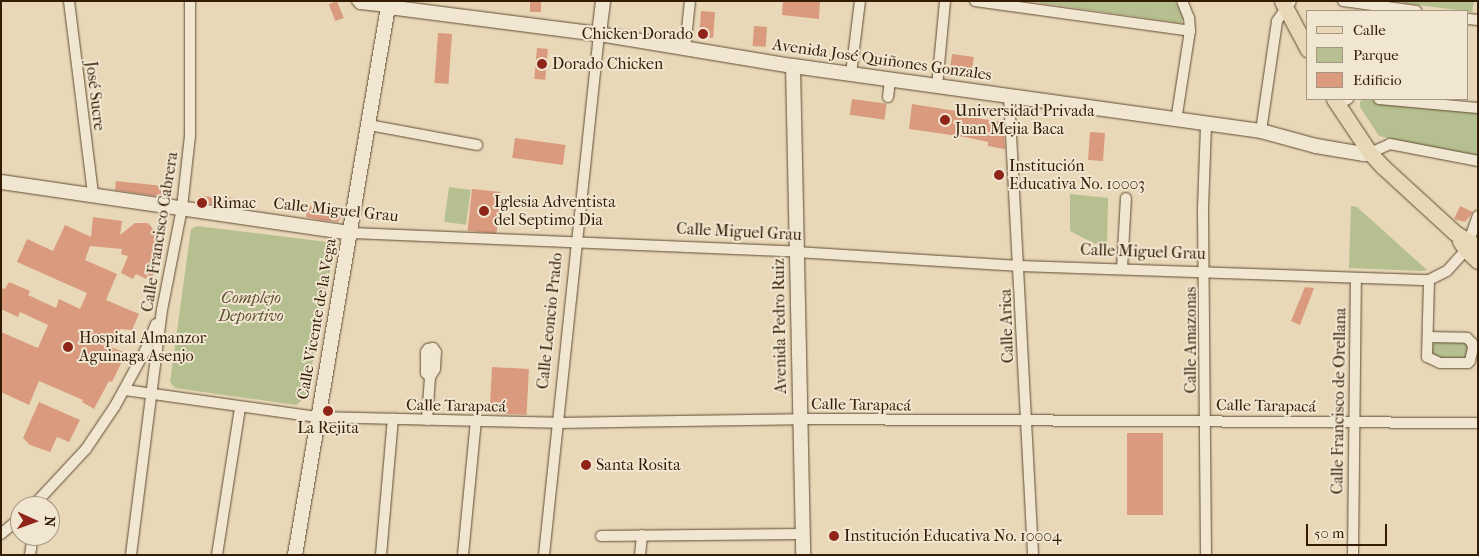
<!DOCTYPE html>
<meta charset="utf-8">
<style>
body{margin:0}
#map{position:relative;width:1479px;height:556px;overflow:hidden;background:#e8d8b8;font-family:"IM FELL French Canon",serif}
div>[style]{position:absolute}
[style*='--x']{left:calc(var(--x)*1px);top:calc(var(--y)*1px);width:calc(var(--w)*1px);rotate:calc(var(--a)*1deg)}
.green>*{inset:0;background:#b5bf8f;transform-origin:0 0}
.building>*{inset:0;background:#d99a7e;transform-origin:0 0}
.roads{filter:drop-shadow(0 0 1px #614b31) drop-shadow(0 0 1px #614b31)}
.street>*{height:10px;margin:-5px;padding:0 5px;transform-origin:5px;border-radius:5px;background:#f0e6d1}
.secondary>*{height:14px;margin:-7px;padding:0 7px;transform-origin:7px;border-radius:7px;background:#f0e6d1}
.primary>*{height:15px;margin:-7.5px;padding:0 7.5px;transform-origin:7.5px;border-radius:7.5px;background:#e8d8b8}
.dots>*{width:14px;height:14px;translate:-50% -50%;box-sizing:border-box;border:2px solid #f0e6d1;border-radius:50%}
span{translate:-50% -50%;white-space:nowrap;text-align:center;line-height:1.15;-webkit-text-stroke:4px #f0e6d1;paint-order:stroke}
.poi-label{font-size:16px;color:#341c04}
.right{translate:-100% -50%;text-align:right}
.left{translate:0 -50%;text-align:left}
.street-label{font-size:16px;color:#341c04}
.park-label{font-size:16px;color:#5b4d2e;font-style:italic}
.frame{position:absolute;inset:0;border:2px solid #341c04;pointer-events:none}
.legend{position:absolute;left:1306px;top:10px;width:162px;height:90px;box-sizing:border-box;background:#f0e6d1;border:1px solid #a5957f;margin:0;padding:6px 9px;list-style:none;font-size:15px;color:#341c04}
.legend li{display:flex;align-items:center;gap:10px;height:25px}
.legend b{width:25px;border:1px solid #a5957f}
.north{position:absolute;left:10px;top:496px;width:50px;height:50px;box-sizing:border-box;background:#f0e6d1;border:1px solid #a5957f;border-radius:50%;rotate:92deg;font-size:14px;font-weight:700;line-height:20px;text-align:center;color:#341c04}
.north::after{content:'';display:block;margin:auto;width:18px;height:22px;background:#8f2418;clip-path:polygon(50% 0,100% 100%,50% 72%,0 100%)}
.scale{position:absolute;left:1306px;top:524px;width:81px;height:22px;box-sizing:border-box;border:2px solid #341c04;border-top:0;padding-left:6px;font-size:15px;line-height:18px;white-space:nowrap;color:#341c04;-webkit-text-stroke:4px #f0e6d1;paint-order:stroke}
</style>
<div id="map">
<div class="green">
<div style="clip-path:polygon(1040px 1px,1175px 1px,1183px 17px,1181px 23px,1040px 3px)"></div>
<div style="clip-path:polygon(1404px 1px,1474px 1px,1472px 12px,1403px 3px)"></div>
<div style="clip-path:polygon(1364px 99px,1478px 110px,1478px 158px,1379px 136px,1360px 107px,1360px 102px)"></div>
<div style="left:449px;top:187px;width:22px;height:35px;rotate:8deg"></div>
<div style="clip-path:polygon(1070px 194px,1108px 198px,1107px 250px,1070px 231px)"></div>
<div style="clip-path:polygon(1351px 206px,1357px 207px,1427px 270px,1422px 271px,1349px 268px)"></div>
<div style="clip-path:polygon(197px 226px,328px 242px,334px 251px,306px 397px,296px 405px,175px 388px,170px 382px,191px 229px)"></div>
<div style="clip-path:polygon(1437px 340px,1468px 343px,1468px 356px,1463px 360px,1438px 358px,1432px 353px,1430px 347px)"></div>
</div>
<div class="building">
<div style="left:337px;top:1px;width:18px;height:9px;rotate:68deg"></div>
<div style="left:530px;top:1px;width:11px;height:11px"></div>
<div style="clip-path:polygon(783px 1px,820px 1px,819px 19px,782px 15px)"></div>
<div style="left:701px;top:11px;width:14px;height:26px;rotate:4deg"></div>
<div style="left:754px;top:26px;width:13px;height:20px;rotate:4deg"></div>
<div style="left:438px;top:33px;width:14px;height:50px;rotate:4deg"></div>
<div style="left:537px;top:48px;width:11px;height:31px;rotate:5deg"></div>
<div style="left:952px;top:54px;width:22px;height:17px;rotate:8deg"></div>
<div style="left:852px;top:99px;width:35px;height:16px;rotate:8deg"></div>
<div style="clip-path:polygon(912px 104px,956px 111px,956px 115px,1003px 122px,1005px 149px,988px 146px,988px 142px,965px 137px,909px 129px)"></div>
<div style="left:1090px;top:132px;width:15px;height:28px;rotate:4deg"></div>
<div style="left:515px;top:138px;width:51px;height:20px;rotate:8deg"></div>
<div style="clip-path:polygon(116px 181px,173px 187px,162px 197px,115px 190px)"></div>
<div style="left:472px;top:189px;width:29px;height:42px;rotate:6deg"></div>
<div style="clip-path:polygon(199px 196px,236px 198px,233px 207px,199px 202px)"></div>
<div style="clip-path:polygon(308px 206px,344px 212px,338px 222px,320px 220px,306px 217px)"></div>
<div style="clip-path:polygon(1460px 206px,1473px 212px,1465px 222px,1454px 219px)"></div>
<div style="clip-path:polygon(93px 217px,122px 221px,120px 235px,135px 223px,147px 223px,150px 225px,156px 233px,155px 250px,159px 252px,153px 277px,148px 275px,146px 279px,136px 274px,133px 279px,121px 273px,128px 256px,121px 254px,122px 249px,90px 246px,85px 260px,117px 274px,106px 300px,139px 314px,132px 330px,120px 329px,111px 347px,126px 353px,112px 382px,109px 381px,94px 409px,82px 402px,83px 400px,39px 381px,29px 405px,1px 392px,1px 332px,38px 348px,48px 325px,20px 312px,18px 317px,1px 309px,1px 288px,5px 289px,9px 282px,30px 291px,28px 295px,56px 308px,59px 299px,80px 309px,87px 293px,17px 262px,27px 239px,53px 251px,65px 225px,91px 237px)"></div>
<div style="clip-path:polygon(1305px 287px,1314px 288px,1300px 325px,1291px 321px)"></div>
<div style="left:492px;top:367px;width:37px;height:46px;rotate:3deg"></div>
<div style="clip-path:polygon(39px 402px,80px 420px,69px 442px,57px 437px,50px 452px,30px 445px,23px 438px)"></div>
<div style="left:1127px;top:433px;width:36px;height:82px"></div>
</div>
<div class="roads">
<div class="street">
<div style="--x:69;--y:1;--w:195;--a:82.9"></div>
<div style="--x:357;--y:1;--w:4;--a:45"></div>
<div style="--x:360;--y:4;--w:28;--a:6"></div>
<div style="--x:388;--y:7;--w:5;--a:-90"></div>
<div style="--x:975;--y:1;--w:217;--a:7.9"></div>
<div style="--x:1343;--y:1;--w:74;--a:7.8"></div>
<div style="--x:1468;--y:19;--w:10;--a:6"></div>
<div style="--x:685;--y:49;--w:48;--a:-84.1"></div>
<div style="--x:851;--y:74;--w:74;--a:-83"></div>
<div style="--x:937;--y:86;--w:85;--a:-84.6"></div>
<div style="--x:1009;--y:96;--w:460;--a:87"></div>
<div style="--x:888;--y:97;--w:17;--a:-83"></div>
<div style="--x:1379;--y:99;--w:99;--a:5.2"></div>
<div style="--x:1337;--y:105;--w:13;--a:-29"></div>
<div style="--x:1176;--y:121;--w:91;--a:-81.2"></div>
<div style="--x:1190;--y:31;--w:13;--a:-94"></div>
<div style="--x:1189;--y:18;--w:18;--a:-112"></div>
<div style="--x:369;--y:125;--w:110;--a:10.5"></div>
<div style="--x:1261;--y:131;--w:111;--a:-81.7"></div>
<div style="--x:1277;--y:21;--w:24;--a:-55"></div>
<div style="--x:1370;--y:153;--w:22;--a:-24"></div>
<div style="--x:1390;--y:144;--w:90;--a:10.9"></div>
<div style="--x:351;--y:233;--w:445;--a:2.4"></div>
<div style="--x:796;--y:252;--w:224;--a:3.6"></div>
<div style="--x:1020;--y:266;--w:409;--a:2"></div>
<div style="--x:1429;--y:280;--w:20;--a:-27"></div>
<div style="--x:1447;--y:271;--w:28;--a:-48"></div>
<div style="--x:1466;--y:250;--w:36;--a:-71"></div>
<div style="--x:1122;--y:269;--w:71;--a:-86.8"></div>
<div style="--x:1428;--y:337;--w:39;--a:1"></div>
<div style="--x:1467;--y:338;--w:7;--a:45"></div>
<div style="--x:1472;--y:343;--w:5;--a:79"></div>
<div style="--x:1473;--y:348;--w:13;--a:103"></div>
<div style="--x:1470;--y:361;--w:3;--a:135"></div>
<div style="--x:1468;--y:363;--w:28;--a:180"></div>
<div style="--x:1440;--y:363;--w:14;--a:-155"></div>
<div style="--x:1427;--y:357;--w:77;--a:-88.5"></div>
<div style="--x:125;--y:390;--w:194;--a:8"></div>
<div style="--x:317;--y:417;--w:240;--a:1.4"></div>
<div style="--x:557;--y:423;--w:243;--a:-0.9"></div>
<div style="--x:800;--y:419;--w:678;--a:0.34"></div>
<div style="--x:427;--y:420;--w:43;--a:-86"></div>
<div style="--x:430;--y:377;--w:9;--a:-58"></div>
<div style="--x:435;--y:369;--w:17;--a:-87"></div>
<div style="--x:436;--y:352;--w:5;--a:-127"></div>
<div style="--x:433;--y:348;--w:5;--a:169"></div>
<div style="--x:428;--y:349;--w:4;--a:124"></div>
<div style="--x:426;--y:352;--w:21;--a:90"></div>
<div style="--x:426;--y:373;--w:6;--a:45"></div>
<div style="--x:33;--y:506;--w:78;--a:-47.1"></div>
<div style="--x:86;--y:449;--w:52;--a:-56"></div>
<div style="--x:115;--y:406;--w:63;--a:-61.4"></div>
<div style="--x:145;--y:351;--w:29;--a:-68"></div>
<div style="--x:1;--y:534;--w:25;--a:-40"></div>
<div style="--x:601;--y:536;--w:202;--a:-0.6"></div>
<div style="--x:30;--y:555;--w:19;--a:-81"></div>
<div style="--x:131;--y:555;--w:247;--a:-82.8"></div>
<div style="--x:162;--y:310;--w:104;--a:-78.9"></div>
<div style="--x:182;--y:208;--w:73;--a:-83.7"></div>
<div style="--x:190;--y:135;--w:134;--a:-90"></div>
<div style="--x:217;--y:555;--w:149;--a:-81.1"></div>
<div style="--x:381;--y:555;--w:137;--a:-85"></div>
<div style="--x:463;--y:555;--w:135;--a:-84.5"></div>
<div style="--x:544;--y:555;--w:524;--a:-83.97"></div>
<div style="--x:640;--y:555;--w:20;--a:-84"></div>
<div style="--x:1206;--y:555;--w:347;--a:-90.5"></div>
<div style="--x:1203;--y:208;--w:83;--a:-87.9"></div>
<div style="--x:1353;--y:555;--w:277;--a:-89.4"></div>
</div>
<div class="secondary">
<div style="--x:599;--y:34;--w:33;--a:-83"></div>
<div style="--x:793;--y:66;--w:489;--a:88.8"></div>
<div style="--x:1;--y:182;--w:354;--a:8.3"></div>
<div style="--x:295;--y:555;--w:556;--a:-80.37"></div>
<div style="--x:388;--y:7;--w:213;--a:7.3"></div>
<div style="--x:599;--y:34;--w:197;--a:9.4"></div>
<div style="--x:793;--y:66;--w:472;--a:7.9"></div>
<div style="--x:1261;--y:131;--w:57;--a:15.3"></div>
<div style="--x:1316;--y:146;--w:49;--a:9.5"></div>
<div style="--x:1364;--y:154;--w:6;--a:-9"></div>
</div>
<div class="primary">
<div style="--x:1282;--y:1;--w:55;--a:62"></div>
<div style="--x:1334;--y:99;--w:65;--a:56.3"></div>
<div style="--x:1370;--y:153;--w:18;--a:47"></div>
<div style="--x:1382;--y:166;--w:99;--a:42.5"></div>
<div style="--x:1455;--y:233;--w:27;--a:31"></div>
<div style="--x:1460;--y:241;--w:11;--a:56"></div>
<div style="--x:1466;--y:250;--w:16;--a:43"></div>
</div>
</div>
<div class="dots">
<div style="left:703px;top:34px;background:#8f2418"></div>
<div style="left:542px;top:64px;background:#8f2418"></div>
<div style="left:945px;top:120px;background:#8f2418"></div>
<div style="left:999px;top:175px;background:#8f2418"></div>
<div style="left:202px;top:203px;background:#8f2418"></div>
<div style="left:484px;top:211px;background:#8f2418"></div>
<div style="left:68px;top:347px;background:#8f2418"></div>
<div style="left:328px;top:411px;background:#8f2418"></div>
<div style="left:586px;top:465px;background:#8f2418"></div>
<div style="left:834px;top:536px;background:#8f2418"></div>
</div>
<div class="poi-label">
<span class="right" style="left:693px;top:34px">Chicken Dorado</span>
<span class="left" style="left:552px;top:64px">Dorado Chicken</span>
<span class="left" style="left:955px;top:120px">Universidad Privada<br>Juan Mejia Baca</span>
<span class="left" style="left:1009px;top:175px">Institución<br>Educativa No. 10003</span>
<span class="left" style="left:494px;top:211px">Iglesia Adventista<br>del Septimo Dia</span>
<span class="left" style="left:212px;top:203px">Rimac</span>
<span class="left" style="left:79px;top:347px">Hospital Almanzor<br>Aguinaga Asenjo</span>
<span style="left:328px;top:428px">La Rejita</span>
<span class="left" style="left:596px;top:465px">Santa Rosita</span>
<span class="left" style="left:844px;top:536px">Institución Educativa No. 10004</span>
</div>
<div class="street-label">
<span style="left:882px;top:60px;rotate:8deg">Avenida José Quiñones Gonzales</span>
<span style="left:95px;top:96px;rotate:83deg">José Sucre</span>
<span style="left:336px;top:210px;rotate:6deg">Calle Miguel Grau</span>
<span style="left:160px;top:232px;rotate:-81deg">Calle Francisco Cabrera</span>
<span style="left:739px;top:232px;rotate:3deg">Calle Miguel Grau</span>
<span style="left:1143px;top:252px;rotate:2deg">Calle Miguel Grau</span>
<span style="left:317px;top:319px;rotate:-80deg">Calle Vicente de la Vega</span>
<span style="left:550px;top:321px;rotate:-84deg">Calle Leoncio Prado</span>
<span style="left:780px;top:326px;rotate:-91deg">Avenida Pedro Ruiz</span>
<span style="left:1007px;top:326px;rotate:-92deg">Calle Arica</span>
<span style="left:1191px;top:340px;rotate:-90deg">Calle Amazonas</span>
<span style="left:1339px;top:401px;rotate:-89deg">Calle Francisco de Orellana</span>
<span style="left:861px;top:405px;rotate:1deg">Calle Tarapacá</span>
<span style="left:456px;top:406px;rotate:1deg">Calle Tarapacá</span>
<span style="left:1266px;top:406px;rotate:1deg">Calle Tarapacá</span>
</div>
<div class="park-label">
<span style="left:251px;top:307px">Complejo<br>Deportivo</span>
</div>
<div class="frame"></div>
<ul class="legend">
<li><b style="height:6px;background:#e8d8b8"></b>Calle</li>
<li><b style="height:14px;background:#b5bf8f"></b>Parque</li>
<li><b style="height:14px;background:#d99a7e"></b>Edificio</li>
</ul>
<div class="north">N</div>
<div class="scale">50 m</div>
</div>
